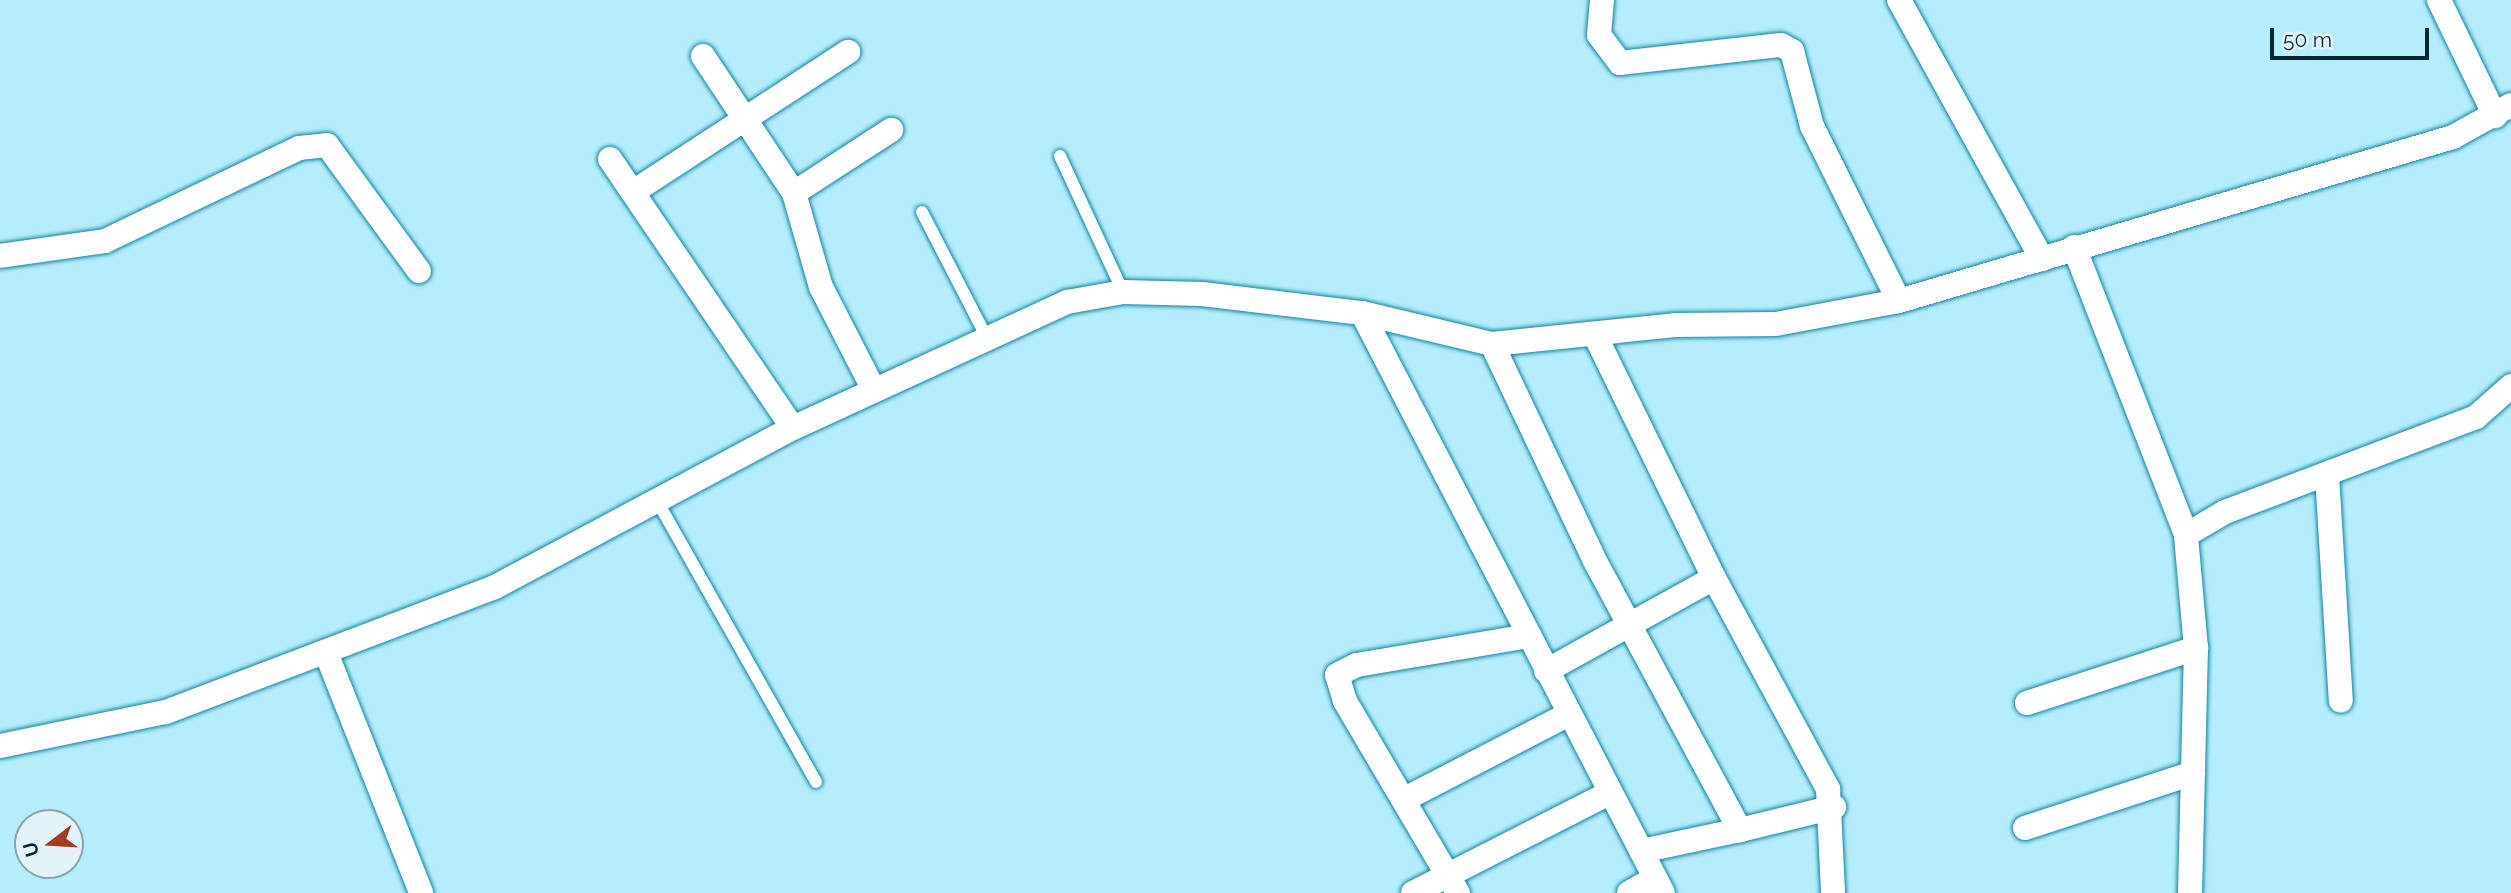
<!DOCTYPE html>
<style>
body{margin:0}
#map{position:relative;width:2511px;height:893px;overflow:hidden;background:#b6edfd;font-family:Raleway,sans-serif}
div>[style]{position:absolute}
[style*='--x']{left:calc(var(--x)*1px);top:calc(var(--y)*1px);width:calc(var(--w)*1px);rotate:calc(var(--a)*1deg)}
.roads{filter:drop-shadow(0 0 2px #0c869e) drop-shadow(0 0 2px #0c869e)}
.service>*{height:12px;margin:-6px;padding:0 6px;transform-origin:6px;border-radius:6px;background:#fff}
.minor>*{height:24px;margin:-12px;padding:0 12px;transform-origin:12px;border-radius:12px;background:#fff}
span{translate:-50% -50%;white-space:nowrap;text-align:center;line-height:1.15;-webkit-text-stroke:6px #e2f4f9;paint-order:stroke}
.north{position:absolute;left:14px;top:809px;width:70px;height:70px;box-sizing:border-box;background:#e2f4f9;border:2px solid #8aa2a8;border-radius:50%;rotate:253deg;font-size:19px;font-weight:700;line-height:28px;text-align:center;color:#06282f}
.north::after{content:'';display:block;margin:auto;width:24px;height:32px;background:#a33c1d;clip-path:polygon(50% 0,100% 100%,50% 72%,0 100%)}
.scale{position:absolute;left:2270px;top:28px;width:159px;height:32px;box-sizing:border-box;border:4px solid #06282f;border-top:0;padding-left:9px;font-size:21px;line-height:24px;white-space:nowrap;color:#06282f;-webkit-text-stroke:5px #e2f4f9;paint-order:stroke}
</style>
<div id="map">
<div class="roads">
<div class="service">
<div style="--x:1060;--y:156;--w:150;--a:65.1"></div>
<div style="--x:922;--y:212;--w:140;--a:62.7"></div>
<div style="--x:656;--y:499;--w:325;--a:60.5"></div>
</div>
<div class="minor">
<div style="--x:1602;--y:0;--w:35;--a:95"></div>
<div style="--x:1599;--y:35;--w:35;--a:53"></div>
<div style="--x:1620;--y:63;--w:162;--a:-6.4"></div>
<div style="--x:1781;--y:45;--w:13;--a:29"></div>
<div style="--x:1792;--y:51;--w:78;--a:75.1"></div>
<div style="--x:1812;--y:126;--w:195;--a:63.6"></div>
<div style="--x:1899;--y:0;--w:296;--a:61.1"></div>
<div style="--x:2439;--y:0;--w:129;--a:64.2"></div>
<div style="--x:703;--y:56;--w:164;--a:56.4"></div>
<div style="--x:794;--y:193;--w:98;--a:74"></div>
<div style="--x:821;--y:287;--w:116;--a:62.8"></div>
<div style="--x:610;--y:159;--w:325;--a:55.8"></div>
<div style="--x:633;--y:192;--w:257;--a:-33.1"></div>
<div style="--x:794;--y:193;--w:116;--a:-33"></div>
<div style="--x:2074;--y:247;--w:309;--a:68.7"></div>
<div style="--x:0;--y:256;--w:106;--a:-8.1"></div>
<div style="--x:105;--y:241;--w:215;--a:-25.6"></div>
<div style="--x:299;--y:148;--w:28;--a:-6"></div>
<div style="--x:327;--y:145;--w:156;--a:53.9"></div>
<div style="--x:1362;--y:313;--w:653;--a:62.57"></div>
<div style="--x:1492;--y:344;--w:240;--a:64.6"></div>
<div style="--x:1595;--y:561;--w:306;--a:61.7"></div>
<div style="--x:1740;--y:830;--w:101;--a:168"></div>
<div style="--x:2327;--y:475;--w:226;--a:86.5"></div>
<div style="--x:1714;--y:578;--w:240;--a:61.6"></div>
<div style="--x:1828;--y:789;--w:104;--a:87.2"></div>
<div style="--x:327;--y:655;--w:256;--a:68.4"></div>
<div style="--x:1546;--y:671;--w:192;--a:-29"></div>
<div style="--x:1714;--y:578;--w:271;--a:-116.1"></div>
<div style="--x:2027;--y:703;--w:178;--a:-18"></div>
<div style="--x:0;--y:746;--w:169;--a:-11.6"></div>
<div style="--x:166;--y:712;--w:352;--a:-20.8"></div>
<div style="--x:495;--y:587;--w:338;--a:-28.1"></div>
<div style="--x:793;--y:428;--w:302;--a:-24.7"></div>
<div style="--x:1067;--y:302;--w:57;--a:-10.1"></div>
<div style="--x:1123;--y:292;--w:79;--a:1.5"></div>
<div style="--x:1202;--y:294;--w:161;--a:6.8"></div>
<div style="--x:1362;--y:313;--w:134;--a:13.4"></div>
<div style="--x:1492;--y:344;--w:184;--a:-5.9"></div>
<div style="--x:1675;--y:325;--w:101;--a:-0.6"></div>
<div style="--x:1776;--y:324;--w:125;--a:-10.6"></div>
<div style="--x:1899;--y:301;--w:578;--a:-16.49"></div>
<div style="--x:2453;--y:137;--w:66;--a:-28.9"></div>
<div style="--x:1405;--y:799;--w:182;--a:-27.4"></div>
<div style="--x:2025;--y:828;--w:177;--a:-18.1"></div>
<div style="--x:1740;--y:830;--w:97;--a:-13.7"></div>
<div style="--x:1413;--y:893;--w:220;--a:-27"></div>
<div style="--x:1458;--y:893;--w:223;--a:-120.5"></div>
<div style="--x:1345;--y:701;--w:27;--a:-107"></div>
<div style="--x:1337;--y:675;--w:22;--a:-27"></div>
<div style="--x:1357;--y:665;--w:173;--a:-9.6"></div>
<div style="--x:1629;--y:893;--w:30;--a:-30"></div>
<div style="--x:2190;--y:893;--w:245;--a:-88.6"></div>
<div style="--x:2196;--y:648;--w:113;--a:-95.1"></div>
<div style="--x:2186;--y:535;--w:45;--a:-30.5"></div>
<div style="--x:2225;--y:512;--w:268;--a:-20.7"></div>
<div style="--x:2476;--y:417;--w:47;--a:-41.5"></div>
</div>
</div>
<div class="north">U</div>
<div class="scale">50 m</div>
</div>
